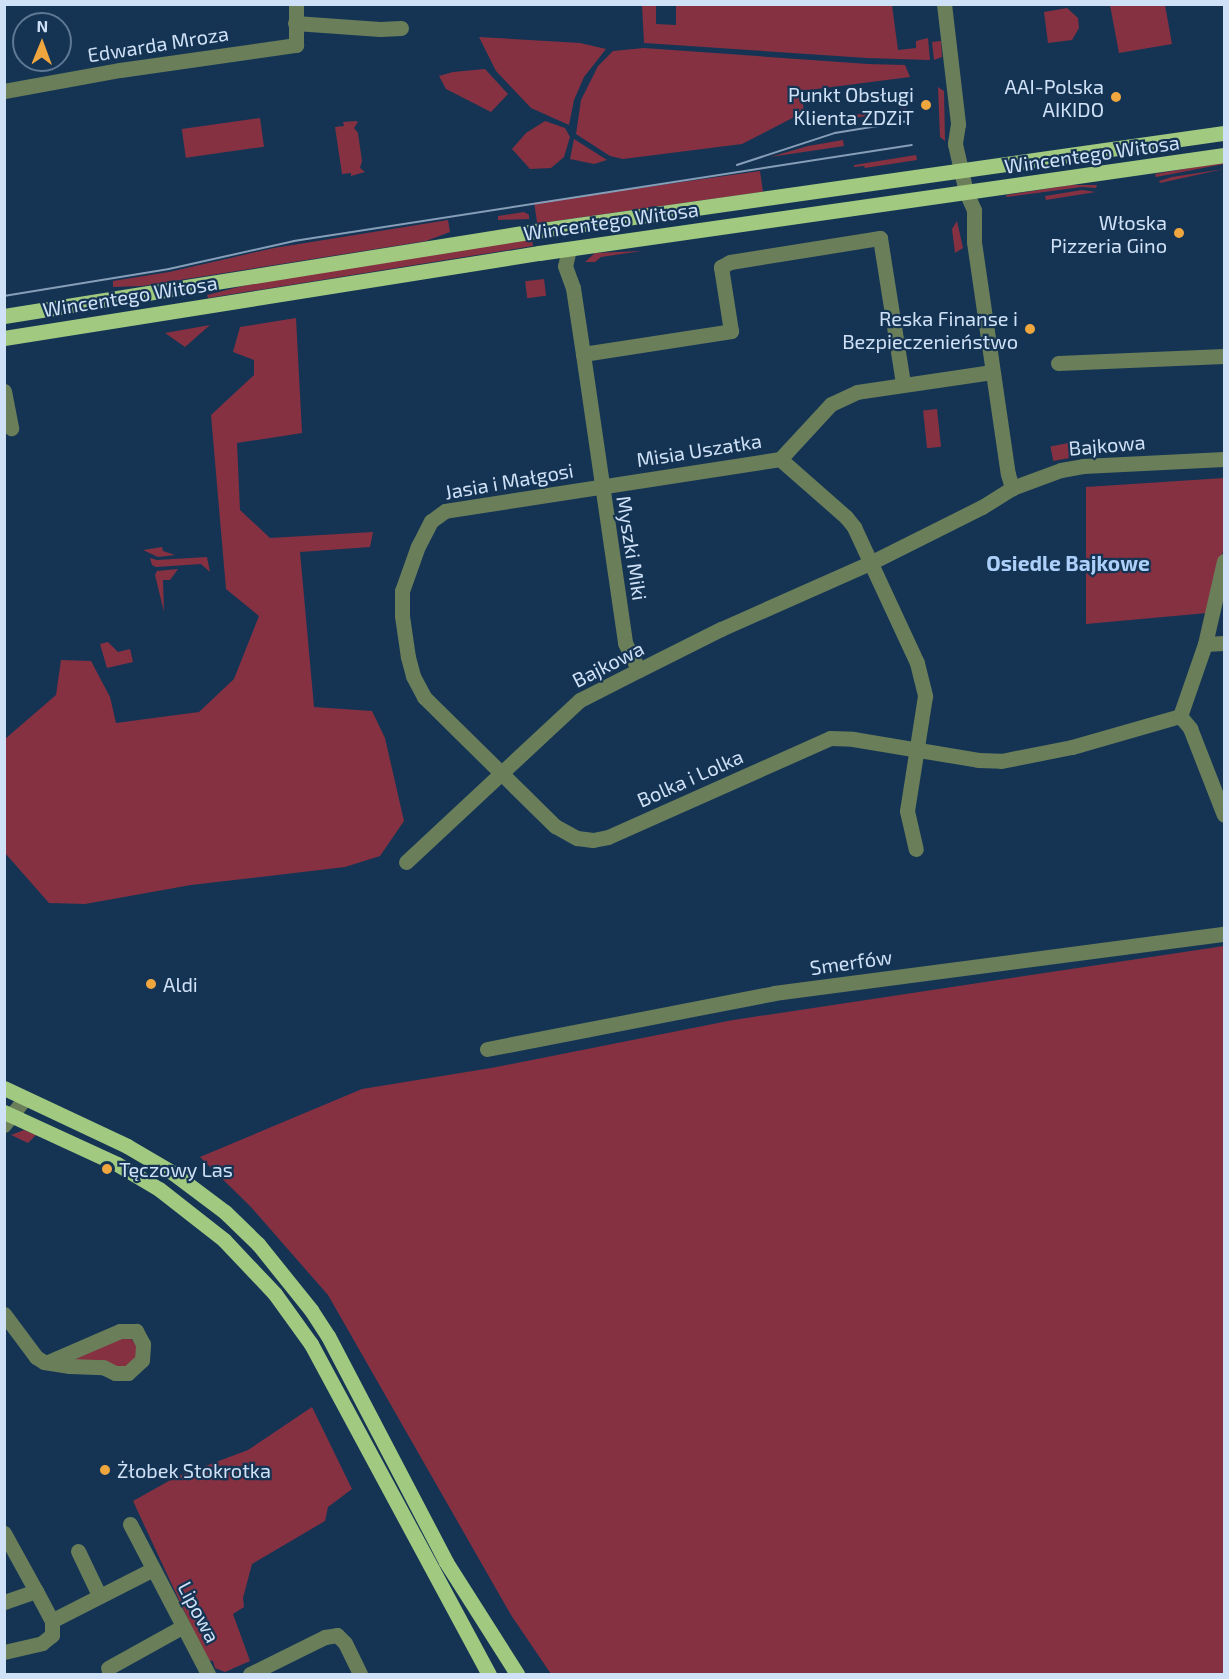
<!DOCTYPE html>
<meta charset="utf-8">
<style>
body{margin:0}
#map{position:relative;width:1229px;height:1679px;overflow:hidden;background:#153454;font-family:"Exo 2",sans-serif}
div>[style]{position:absolute}
[style*='--x']{left:calc(var(--x)*1px);top:calc(var(--y)*1px);width:calc(var(--w)*1px);rotate:calc(var(--a)*1deg)}
.green>*{inset:0;background:#853141;transform-origin:0 0}
.minor>*{height:15px;margin:-7.5px;padding:0 7.5px;transform-origin:7.5px;border-radius:7.5px;background:#6a7e5a}
.major>*{height:15px;margin:-7.5px;padding:0 7.5px;transform-origin:7.5px;border-radius:7.5px;background:#a1c97f}
.tram>*{height:1.5px;margin:-0.75px;padding:0 0.75px;transform-origin:0.75px;border-radius:0.75px;background:#869eb7}
.dots>*{width:16px;height:16px;translate:-50% -50%;box-sizing:border-box;border:3px solid #153454;border-radius:50%}
span{translate:-50% -50%;white-space:nowrap;text-align:center;line-height:1.15;-webkit-text-stroke:4.5px #153454;paint-order:stroke}
.street-label{font-size:20px;color:#cfe1f6}
.poi-label{font-size:20px;color:#cfe1f6}
.right{translate:-100% -50%;text-align:right}
.left{translate:0 -50%;text-align:left}
.neighbourhood-label{font-size:21px;color:#acd0f9;font-weight:700}
.frame{position:absolute;inset:0;border:6px solid #cfe1f6;pointer-events:none}
.north{position:absolute;left:12px;top:12px;width:60px;height:60px;box-sizing:border-box;background:#153454;border:2px solid #5f7995;border-radius:50%;rotate:1deg;font-size:16px;font-weight:700;line-height:24px;text-align:center;color:#cfe1f6}
.north::after{content:'';display:block;margin:auto;width:21px;height:27px;background:#f0a63e;clip-path:polygon(50% 0,100% 100%,50% 72%,0 100%)}
</style>
<div id="map">
<div class="green">
<div style="clip-path:polygon(642px 5px,656px 5px,656px 24px,676px 25px,676px 5px,892px 5px,898px 50px,916px 48px,916px 41px,928px 38px,930px 60px,867px 58px,644px 43px)"></div>
<div style="clip-path:polygon(1110px 5px,1165px 5px,1172px 44px,1119px 53px)"></div>
<div style="clip-path:polygon(1067px 8px,1078px 18px,1079px 28px,1072px 40px,1048px 43px,1044px 12px)"></div>
<div style="clip-path:polygon(479px 37px,580px 43px,606px 49px,584px 77px,574px 100px,569px 125px,531px 108px,496px 71px)"></div>
<div style="clip-path:polygon(941px 41px,942px 57px,934px 60px,932px 42px)"></div>
<div style="clip-path:polygon(644px 48px,868px 64px,905px 65px,910px 77px,801px 91px,804px 112px,742px 144px,623px 159px,610px 156px,576px 134px,581px 100px,598px 66px,613px 51px)"></div>
<div style="clip-path:polygon(485px 69px,508px 94px,491px 112px,446px 89px,439px 76px,453px 72px)"></div>
<div style="clip-path:polygon(938px 87px,944px 91px,945px 141px,940px 137px)"></div>
<div style="clip-path:polygon(906px 108px,906px 110px,847px 119px,846px 116px)"></div>
<div style="left:260px;top:118px;width:29px;height:79px;rotate:82deg"></div>
<div style="clip-path:polygon(356px 121px,358px 122px,354px 128px,358px 133px,362px 161px,360px 168px,365px 172px,351px 176px,351px 173px,342px 174px,335px 127px,344px 126px,343px 122px)"></div>
<div style="clip-path:polygon(545px 121px,565px 128px,570px 137px,564px 157px,551px 168px,530px 169px,512px 149px,526px 133px)"></div>
<div style="clip-path:polygon(574px 139px,607px 160px,594px 164px,570px 159px)"></div>
<div style="clip-path:polygon(843px 140px,844px 146px,770px 157px,808px 146px)"></div>
<div style="clip-path:polygon(916px 155px,917px 160px,865px 168px,864px 166px,854px 167px,854px 165px)"></div>
<div style="clip-path:polygon(1224px 162px,1224px 164px,1156px 177px,1155px 174px)"></div>
<div style="clip-path:polygon(1224px 169px,1160px 183px,1159px 181px,1172px 177px)"></div>
<div style="left:760px;top:171px;width:21px;height:228px;rotate:82deg"></div>
<div style="clip-path:polygon(1071px 185px,1097px 185px,1096px 188px,1082px 187px,1007px 197px,1006px 195px)"></div>
<div style="clip-path:polygon(1082px 190px,1096px 192px,1046px 200px,1045px 196px)"></div>
<div style="clip-path:polygon(524px 212px,529px 215px,529px 219px,498px 220px,498px 216px)"></div>
<div style="clip-path:polygon(448px 220px,450px 232px,426px 241px,142px 286px,113px 287px,113px 281px,169px 272px,274px 248px)"></div>
<div style="clip-path:polygon(957px 221px,963px 248px,955px 253px,952px 229px)"></div>
<div style="clip-path:polygon(532px 239px,533px 246px,208px 298px,207px 295px,258px 282px)"></div>
<div style="clip-path:polygon(642px 251px,601px 257px,595px 262px,585px 262px,595px 253px)"></div>
<div style="left:544px;top:279px;width:17px;height:19px;rotate:83deg"></div>
<div style="clip-path:polygon(296px 318px,302px 433px,237px 443px,240px 510px,270px 538px,373px 532px,370px 547px,300px 552px,314px 707px,372px 711px,385px 738px,404px 821px,380px 856px,345px 867px,191px 885px,85px 904px,49px 903px,5px 853px,5px 739px,56px 695px,61px 660px,91px 661px,110px 697px,116px 723px,199px 712px,234px 679px,259px 616px,226px 589px,211px 415px,254px 375px,254px 360px,233px 352px,240px 327px)"></div>
<div style="clip-path:polygon(210px 325px,185px 347px,165px 333px)"></div>
<div style="left:937px;top:409px;width:38px;height:14px;rotate:84deg"></div>
<div style="left:1073px;top:442px;width:15px;height:23px;rotate:79deg"></div>
<div style="clip-path:polygon(1224px 478px,1224px 547px,1207px 613px,1086px 624px,1086px 487px)"></div>
<div style="clip-path:polygon(162px 547px,163px 551px,175px 555px,158px 557px,143px 550px)"></div>
<div style="clip-path:polygon(207px 557px,210px 572px,201px 564px,156px 567px,152px 565px,150px 558px,157px 560px)"></div>
<div style="clip-path:polygon(178px 569px,170px 580px,163px 580px,164px 612px,155px 575px,157px 571px)"></div>
<div style="clip-path:polygon(108px 642px,118px 652px,130px 649px,133px 662px,107px 668px,100px 644px)"></div>
<div style="clip-path:polygon(1224px 946px,1224px 1674px,551px 1674px,511px 1615px,328px 1295px,250px 1206px,200px 1157px,362px 1089px,491px 1068px,733px 1020px)"></div>
<div style="clip-path:polygon(24px 1130px,36px 1135px,28px 1143px,11px 1135px)"></div>
<div style="clip-path:polygon(117px 1336px,130px 1338px,136px 1344px,138px 1358px,127px 1369px,75px 1360px,75px 1356px)"></div>
<div style="clip-path:polygon(312px 1407px,352px 1489px,328px 1507px,325px 1521px,252px 1564px,243px 1598px,244px 1607px,233px 1614px,250px 1661px,225px 1672px,215px 1668px,213px 1661px,207px 1660px,133px 1501px,176px 1477px,248px 1450px)"></div>
</div>
<div class="minor">
<div style="--x:944;--y:4;--w:121;--a:83.3"></div>
<div style="--x:958;--y:124;--w:20;--a:99"></div>
<div style="--x:955;--y:144;--w:49;--a:77.1"></div>
<div style="--x:966;--y:192;--w:20;--a:66"></div>
<div style="--x:974;--y:210;--w:32;--a:90"></div>
<div style="--x:974;--y:242;--w:234;--a:81.7"></div>
<div style="--x:1008;--y:474;--w:15;--a:74"></div>
<div style="--x:295;--y:23;--w:85;--a:4"></div>
<div style="--x:380;--y:29;--w:21;--a:-3"></div>
<div style="--x:4;--y:91;--w:118;--a:-10.3"></div>
<div style="--x:120;--y:70;--w:178;--a:-8.1"></div>
<div style="--x:296;--y:45;--w:41;--a:-90"></div>
<div style="--x:569;--y:249;--w:17;--a:103"></div>
<div style="--x:565;--y:266;--w:23;--a:70"></div>
<div style="--x:573;--y:288;--w:67;--a:81.4"></div>
<div style="--x:583;--y:354;--w:292;--a:81.7"></div>
<div style="--x:625;--y:643;--w:30;--a:63"></div>
<div style="--x:583;--y:354;--w:150;--a:-8.8"></div>
<div style="--x:731;--y:331;--w:65;--a:-98.9"></div>
<div style="--x:721;--y:267;--w:10;--a:-29"></div>
<div style="--x:730;--y:262;--w:152;--a:-9.1"></div>
<div style="--x:880;--y:238;--w:148;--a:81"></div>
<div style="--x:1058;--y:363;--w:166;--a:-2.4"></div>
<div style="--x:992;--y:372;--w:136;--a:171.6"></div>
<div style="--x:857;--y:392;--w:29;--a:155"></div>
<div style="--x:831;--y:404;--w:75;--a:132.8"></div>
<div style="--x:780;--y:459;--w:339;--a:171.2"></div>
<div style="--x:445;--y:511;--w:17;--a:144"></div>
<div style="--x:431;--y:521;--w:28;--a:117"></div>
<div style="--x:418;--y:546;--w:48;--a:109.6"></div>
<div style="--x:402;--y:591;--w:25;--a:90"></div>
<div style="--x:402;--y:616;--w:41;--a:81.7"></div>
<div style="--x:408;--y:657;--w:20;--a:75"></div>
<div style="--x:413;--y:676;--w:24;--a:62"></div>
<div style="--x:424;--y:697;--w:184;--a:44.6"></div>
<div style="--x:555;--y:826;--w:25;--a:29"></div>
<div style="--x:577;--y:838;--w:16;--a:7"></div>
<div style="--x:593;--y:840;--w:15;--a:-11"></div>
<div style="--x:608;--y:837;--w:243;--a:-24"></div>
<div style="--x:830;--y:738;--w:23;--a:2"></div>
<div style="--x:853;--y:739;--w:127;--a:9.5"></div>
<div style="--x:978;--y:760;--w:23;--a:2"></div>
<div style="--x:1001;--y:761;--w:72;--a:-11.2"></div>
<div style="--x:1072;--y:747;--w:112;--a:-16"></div>
<div style="--x:4;--y:391;--w:38;--a:79"></div>
<div style="--x:780;--y:459;--w:88;--a:41.3"></div>
<div style="--x:846;--y:517;--w:13;--a:51"></div>
<div style="--x:854;--y:527;--w:150;--a:65.1"></div>
<div style="--x:917;--y:663;--w:34;--a:76"></div>
<div style="--x:925;--y:696;--w:116;--a:98.9"></div>
<div style="--x:907;--y:811;--w:39;--a:77"></div>
<div style="--x:1224;--y:561;--w:85;--a:102.9"></div>
<div style="--x:1205;--y:644;--w:76;--a:109.1"></div>
<div style="--x:1180;--y:716;--w:16;--a:50"></div>
<div style="--x:1190;--y:728;--w:93;--a:68.7"></div>
<div style="--x:1205;--y:644;--w:19;--a:-3"></div>
<div style="--x:406;--y:862;--w:238;--a:-43"></div>
<div style="--x:580;--y:700;--w:66;--a:-27"></div>
<div style="--x:639;--y:670;--w:92;--a:-26.6"></div>
<div style="--x:721;--y:629;--w:163;--a:-23.9"></div>
<div style="--x:870;--y:563;--w:125;--a:-26.6"></div>
<div style="--x:982;--y:507;--w:36;--a:-32"></div>
<div style="--x:1012;--y:488;--w:52;--a:-20.2"></div>
<div style="--x:1061;--y:470;--w:22;--a:-10"></div>
<div style="--x:1083;--y:466;--w:141;--a:-2.8"></div>
<div style="--x:487;--y:1049;--w:292;--a:-11"></div>
<div style="--x:774;--y:993;--w:454;--a:-7.5"></div>
<div style="--x:4;--y:1125;--w:34;--a:-52"></div>
<div style="--x:4;--y:1314;--w:54;--a:53.3"></div>
<div style="--x:36;--y:1357;--w:9;--a:32"></div>
<div style="--x:44;--y:1362;--w:26;--a:9"></div>
<div style="--x:70;--y:1366;--w:33;--a:2"></div>
<div style="--x:103;--y:1367;--w:13;--a:27"></div>
<div style="--x:115;--y:1373;--w:13;--a:0"></div>
<div style="--x:128;--y:1373;--w:19;--a:-43"></div>
<div style="--x:142;--y:1360;--w:16;--a:-86"></div>
<div style="--x:143;--y:1344;--w:15;--a:-118"></div>
<div style="--x:136;--y:1331;--w:16;--a:180"></div>
<div style="--x:120;--y:1331;--w:78;--a:156.7"></div>
<div style="--x:130;--y:1524;--w:169;--a:62.5"></div>
<div style="--x:4;--y:1533;--w:66;--a:61.1"></div>
<div style="--x:36;--y:1591;--w:34;--a:161"></div>
<div style="--x:78;--y:1551;--w:49;--a:64.5"></div>
<div style="--x:57;--y:1618;--w:108;--a:-27"></div>
<div style="--x:4;--y:1652;--w:39;--a:-13"></div>
<div style="--x:42;--y:1643;--w:13;--a:-39"></div>
<div style="--x:52;--y:1635;--w:14;--a:-90"></div>
<div style="--x:52;--y:1621;--w:34;--a:-118"></div>
<div style="--x:108;--y:1668;--w:85;--a:-29"></div>
<div style="--x:250;--y:1674;--w:84;--a:-26.3"></div>
<div style="--x:325;--y:1637;--w:12;--a:-9"></div>
<div style="--x:337;--y:1635;--w:11;--a:45"></div>
<div style="--x:345;--y:1643;--w:34;--a:64"></div>
</div>
<div class="major">
<div style="--x:4;--y:316;--w:538;--a:-9.09"></div>
<div style="--x:535;--y:231;--w:696;--a:-8.1"></div>
<div style="--x:4;--y:338;--w:542;--a:-9.03"></div>
<div style="--x:539;--y:253;--w:692;--a:-8.14"></div>
<div style="--x:4;--y:1088;--w:136;--a:25.2"></div>
<div style="--x:127;--y:1146;--w:53;--a:30.4"></div>
<div style="--x:173;--y:1173;--w:65;--a:36.9"></div>
<div style="--x:225;--y:1212;--w:46;--a:44.1"></div>
<div style="--x:258;--y:1244;--w:85;--a:51.2"></div>
<div style="--x:311;--y:1310;--w:31;--a:57"></div>
<div style="--x:328;--y:1336;--w:255;--a:62.4"></div>
<div style="--x:446;--y:1562;--w:133;--a:57.6"></div>
<div style="--x:4;--y:1112;--w:124;--a:24.7"></div>
<div style="--x:117;--y:1164;--w:49;--a:30.8"></div>
<div style="--x:159;--y:1189;--w:83;--a:38.1"></div>
<div style="--x:224;--y:1240;--w:74;--a:46.6"></div>
<div style="--x:275;--y:1294;--w:62;--a:54.2"></div>
<div style="--x:311;--y:1344;--w:375;--a:61.7"></div>
</div>
<div class="tram">
<div style="--x:737;--y:165;--w:103;--a:-18.1"></div>
<div style="--x:835;--y:133;--w:74;--a:-9.3"></div>
<div style="--x:4;--y:296;--w:167;--a:-9.3"></div>
<div style="--x:169;--y:269;--w:128;--a:-12.6"></div>
<div style="--x:294;--y:241;--w:625;--a:-8.83"></div>
</div>
<div class="dots">
<div style="left:1116px;top:97px;background:#f0a63e"></div>
<div style="left:926px;top:105px;background:#f0a63e"></div>
<div style="left:1179px;top:233px;background:#f0a63e"></div>
<div style="left:1030px;top:329px;background:#f0a63e"></div>
<div style="left:151px;top:984px;background:#f0a63e"></div>
<div style="left:107px;top:1169px;background:#f0a63e"></div>
<div style="left:105px;top:1470px;background:#f0a63e"></div>
</div>
<div class="street-label">
<span style="left:158px;top:44px;rotate:-9deg">Edwarda Mroza</span>
<span style="left:1092px;top:154px;rotate:-8deg">Wincentego Witosa</span>
<span style="left:611px;top:221px;rotate:-8deg">Wincentego Witosa</span>
<span style="left:130px;top:296px;rotate:-9deg">Wincentego Witosa</span>
<span style="left:1107px;top:445px;rotate:-5deg">Bajkowa</span>
<span style="left:699px;top:450px;rotate:-9deg">Misia Uszatka</span>
<span style="left:509px;top:481px;rotate:-10deg">Jasia i Małgosi</span>
<span style="left:632px;top:548px;rotate:81deg">Myszki Miki</span>
<span style="left:608px;top:664px;rotate:-27deg">Bajkowa</span>
<span style="left:690px;top:778px;rotate:-24deg">Bolka i Lolka</span>
<span style="left:851px;top:962px;rotate:-8deg">Smerfów</span>
<span style="left:199px;top:1612px;rotate:62deg">Lipowa</span>
</div>
<div class="poi-label">
<span class="right" style="left:1104px;top:98px">AAI-Polska<br>AIKIDO</span>
<span class="right" style="left:914px;top:106px">Punkt Obsługi<br>Klienta ZDZiT</span>
<span class="right" style="left:1167px;top:234px">Włoska<br>Pizzeria Gino</span>
<span class="right" style="left:1018px;top:330px">Reska Finanse i<br>Bezpieczenieństwo</span>
<span class="left" style="left:163px;top:984px">Aldi</span>
<span class="left" style="left:119px;top:1169px">Tęczowy Las</span>
<span class="left" style="left:117px;top:1470px">Żłobek Stokrotka</span>
</div>
<div class="neighbourhood-label">
<span style="left:1068px;top:563px">Osiedle Bajkowe</span>
</div>
<div class="frame"></div>
<div class="north">N</div>
</div>
